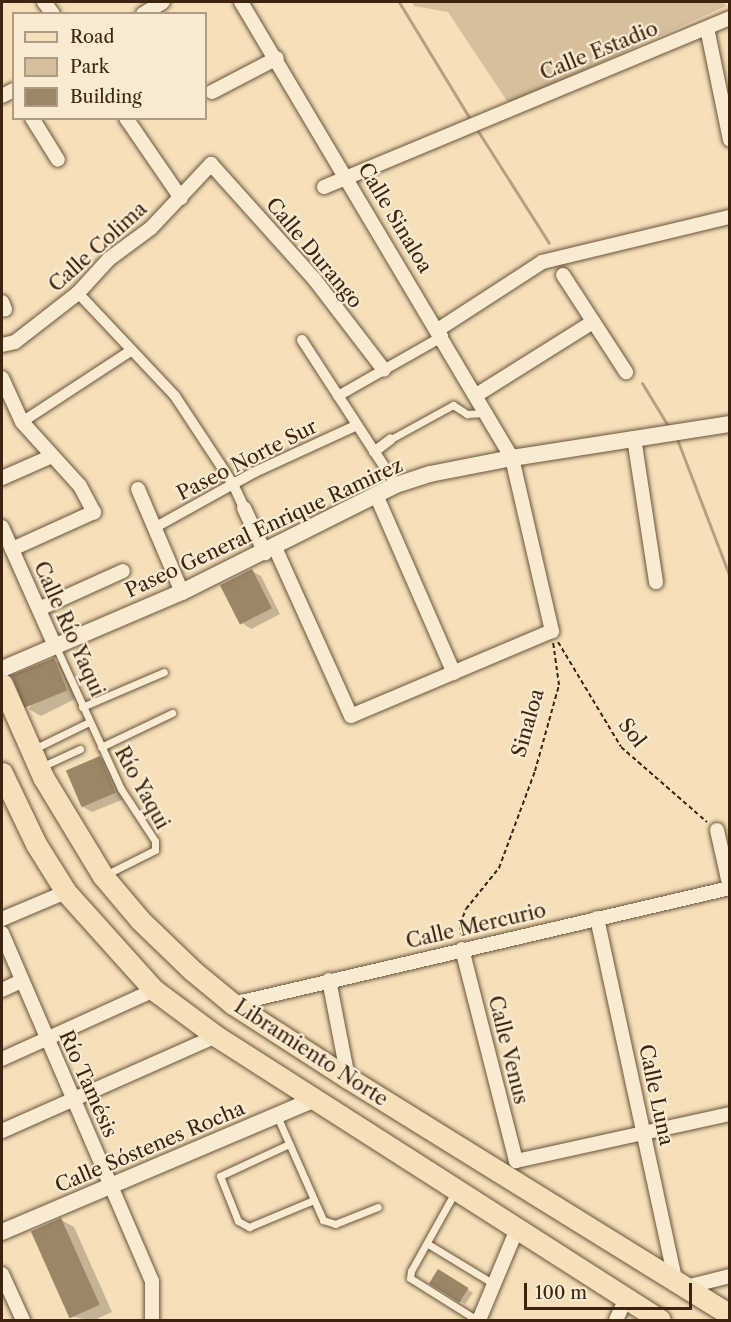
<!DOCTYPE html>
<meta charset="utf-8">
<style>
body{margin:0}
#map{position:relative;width:731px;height:1322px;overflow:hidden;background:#f5e0b9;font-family:"Libre Caslon Text",serif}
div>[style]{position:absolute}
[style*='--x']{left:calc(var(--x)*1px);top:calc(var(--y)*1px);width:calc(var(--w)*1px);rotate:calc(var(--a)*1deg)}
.green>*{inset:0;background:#d6c09c}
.shadow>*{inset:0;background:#0003}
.stream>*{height:3px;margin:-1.5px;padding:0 1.5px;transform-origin:1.5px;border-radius:1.5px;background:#b6a080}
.building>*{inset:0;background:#9c8668;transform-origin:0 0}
.path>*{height:2px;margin-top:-1px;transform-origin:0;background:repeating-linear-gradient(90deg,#3c2411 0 4.5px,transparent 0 7.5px)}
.roads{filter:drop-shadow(0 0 2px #6a533b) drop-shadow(0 0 2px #6a533b)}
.service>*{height:7px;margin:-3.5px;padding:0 3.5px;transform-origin:3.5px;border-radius:3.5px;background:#f8ebd2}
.pedestrian>*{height:10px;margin:-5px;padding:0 5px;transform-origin:5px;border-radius:5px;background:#f8ebd2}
.minor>*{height:14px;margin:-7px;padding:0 7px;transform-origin:7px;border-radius:7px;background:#f8ebd2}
.tertiary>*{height:16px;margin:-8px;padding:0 8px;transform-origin:8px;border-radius:8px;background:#f8ebd2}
.primary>*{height:21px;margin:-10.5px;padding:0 10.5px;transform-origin:10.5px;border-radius:10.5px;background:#f5e0b9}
span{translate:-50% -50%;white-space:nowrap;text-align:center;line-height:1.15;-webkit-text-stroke:4.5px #f8ebd2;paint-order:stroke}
.street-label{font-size:20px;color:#3c2411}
.frame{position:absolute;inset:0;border:3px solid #3c2411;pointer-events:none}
.legend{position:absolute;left:12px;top:12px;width:195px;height:108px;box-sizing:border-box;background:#f8ebd2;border:2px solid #ad9b85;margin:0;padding:8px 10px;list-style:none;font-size:18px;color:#3c2411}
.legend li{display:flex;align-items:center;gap:12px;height:30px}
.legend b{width:30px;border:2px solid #ad9b85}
.scale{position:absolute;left:524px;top:1283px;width:168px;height:27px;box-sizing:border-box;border:3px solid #3c2411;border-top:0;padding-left:8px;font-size:18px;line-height:21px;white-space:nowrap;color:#3c2411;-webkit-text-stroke:4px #f8ebd2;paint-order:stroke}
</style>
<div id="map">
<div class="green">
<div style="clip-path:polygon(412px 2px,723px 2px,726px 6px,509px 104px,448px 12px,414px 6px)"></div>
</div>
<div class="shadow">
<div style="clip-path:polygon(252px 571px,261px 576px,280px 614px,251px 629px,242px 623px)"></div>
<div style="clip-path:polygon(54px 660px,67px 667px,79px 697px,41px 716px,29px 709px)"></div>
<div style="clip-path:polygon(100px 758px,109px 763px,124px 799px,92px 812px,83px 807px)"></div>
<div style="clip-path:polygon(61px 1220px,74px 1227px,112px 1312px,94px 1320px,73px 1317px,33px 1232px)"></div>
<div style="clip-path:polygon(445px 1274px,473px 1293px,465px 1304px,431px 1283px)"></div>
</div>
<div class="stream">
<div style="--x:399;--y:2;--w:140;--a:58.7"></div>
<div style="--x:476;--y:128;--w:136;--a:57.6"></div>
<div style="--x:642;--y:383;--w:54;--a:58.7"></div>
<div style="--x:677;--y:439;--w:148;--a:69"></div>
</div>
<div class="building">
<div style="left:252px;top:569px;width:44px;height:36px;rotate:63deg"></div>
<div style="left:54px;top:658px;width:35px;height:46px;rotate:68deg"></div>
<div style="left:100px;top:756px;width:40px;height:37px;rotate:67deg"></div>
<div style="left:61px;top:1218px;width:95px;height:33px;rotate:66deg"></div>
<div style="left:438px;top:1269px;width:36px;height:17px;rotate:32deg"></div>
</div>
<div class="path">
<div style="--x:558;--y:642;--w:122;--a:59"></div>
<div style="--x:621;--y:747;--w:114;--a:41.1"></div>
<div style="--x:461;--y:937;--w:13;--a:-94"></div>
<div style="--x:460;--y:924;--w:16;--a:-68"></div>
<div style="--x:466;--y:909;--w:53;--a:-51.2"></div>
<div style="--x:499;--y:868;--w:103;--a:-69.6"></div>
<div style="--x:535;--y:771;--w:89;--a:-74.4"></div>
<div style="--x:559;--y:685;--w:43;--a:-97.9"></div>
</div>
<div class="roads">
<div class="service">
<div style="--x:391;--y:439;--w:71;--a:-28.7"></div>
<div style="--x:453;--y:405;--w:17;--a:33"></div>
<div style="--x:467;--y:414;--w:18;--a:-3"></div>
<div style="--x:56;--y:647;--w:156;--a:65.4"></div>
<div style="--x:121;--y:789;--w:62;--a:56.8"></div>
<div style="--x:155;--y:841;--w:9;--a:90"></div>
<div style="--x:155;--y:850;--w:56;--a:153.4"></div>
<div style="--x:82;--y:707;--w:89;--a:-23.1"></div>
<div style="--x:101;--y:747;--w:79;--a:-25.6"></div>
<div style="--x:34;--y:749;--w:61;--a:-26.1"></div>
<div style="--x:41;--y:767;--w:43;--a:-24.8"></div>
<div style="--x:277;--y:1116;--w:114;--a:66.1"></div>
<div style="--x:323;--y:1220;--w:13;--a:18"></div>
<div style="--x:335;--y:1224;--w:46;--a:-21.6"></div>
<div style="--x:289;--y:1144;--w:76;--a:155.1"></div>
<div style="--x:220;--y:1176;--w:48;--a:68.2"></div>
<div style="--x:238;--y:1221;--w:13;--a:29"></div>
<div style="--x:249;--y:1227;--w:70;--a:-22.6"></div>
<div style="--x:455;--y:1192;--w:90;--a:119.1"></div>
<div style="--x:411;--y:1271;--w:7;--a:98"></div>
<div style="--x:410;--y:1278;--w:79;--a:32.1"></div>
<div style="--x:428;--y:1244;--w:77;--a:31.2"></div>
</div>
<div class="pedestrian">
<div style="--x:78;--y:293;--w:141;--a:46.7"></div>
<div style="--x:175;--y:396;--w:105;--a:56.6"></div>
<div style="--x:233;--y:484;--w:26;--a:65"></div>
<div style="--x:302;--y:340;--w:173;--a:57"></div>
<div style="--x:338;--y:396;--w:121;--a:-29.7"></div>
<div style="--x:22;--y:422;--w:131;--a:-33.2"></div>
<div style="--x:374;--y:452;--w:21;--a:-37"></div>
<div style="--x:154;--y:528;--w:115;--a:-29"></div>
<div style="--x:255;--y:472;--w:112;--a:-24.7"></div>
</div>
<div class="minor">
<div style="--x:44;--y:2;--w:15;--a:53"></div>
<div style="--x:241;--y:2;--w:530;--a:59.28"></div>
<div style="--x:512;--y:458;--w:178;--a:77"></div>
<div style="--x:552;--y:631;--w:218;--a:157.1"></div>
<div style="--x:351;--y:716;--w:184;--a:-114.3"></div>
<div style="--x:143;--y:14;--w:23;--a:-31"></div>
<div style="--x:707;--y:28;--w:114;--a:78.4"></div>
<div style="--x:212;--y:92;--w:73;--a:-27.6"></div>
<div style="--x:2;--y:96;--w:13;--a:-27"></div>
<div style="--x:32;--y:118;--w:49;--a:58.2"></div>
<div style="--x:126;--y:118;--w:97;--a:55.5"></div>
<div style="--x:324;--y:187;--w:440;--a:-22.6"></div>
<div style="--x:563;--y:275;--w:116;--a:57"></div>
<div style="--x:2;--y:302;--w:8;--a:67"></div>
<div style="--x:439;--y:329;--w:123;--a:-33"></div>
<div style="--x:542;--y:262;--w:193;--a:-13.5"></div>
<div style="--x:2;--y:345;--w:13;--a:-13"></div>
<div style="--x:15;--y:342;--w:80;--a:-37.9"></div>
<div style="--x:78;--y:293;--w:46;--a:-47.6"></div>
<div style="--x:109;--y:259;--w:52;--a:-36.4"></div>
<div style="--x:151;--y:228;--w:88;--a:-46.8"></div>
<div style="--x:211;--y:164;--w:156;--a:48.1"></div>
<div style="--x:315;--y:280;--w:113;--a:52.5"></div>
<div style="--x:2;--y:378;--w:48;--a:65.6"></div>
<div style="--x:22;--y:422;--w:86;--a:47.8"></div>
<div style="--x:80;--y:486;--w:30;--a:62"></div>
<div style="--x:94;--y:512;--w:90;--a:155.7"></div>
<div style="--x:478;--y:394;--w:136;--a:-32.1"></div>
<div style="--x:634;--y:438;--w:146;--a:81.3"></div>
<div style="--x:2;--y:478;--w:55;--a:-23.7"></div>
<div style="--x:138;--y:489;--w:112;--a:66.9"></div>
<div style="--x:377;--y:497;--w:192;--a:66.4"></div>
<div style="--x:244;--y:508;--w:50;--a:65"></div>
<div style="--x:2;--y:527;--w:130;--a:66"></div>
<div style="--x:39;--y:609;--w:92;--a:-24.3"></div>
<div style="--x:717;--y:830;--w:59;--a:77.4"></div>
<div style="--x:597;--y:918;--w:370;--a:77.8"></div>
<div style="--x:2;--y:919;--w:69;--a:-22.9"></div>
<div style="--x:2;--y:933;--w:379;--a:66.7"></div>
<div style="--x:152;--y:1281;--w:39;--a:90"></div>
<div style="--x:462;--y:949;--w:219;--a:75.7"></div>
<div style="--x:516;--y:1161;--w:219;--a:-12.4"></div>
<div style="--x:329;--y:980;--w:100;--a:79"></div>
<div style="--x:2;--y:990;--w:21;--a:-25"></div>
<div style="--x:233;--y:1004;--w:510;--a:-13.14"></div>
<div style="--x:2;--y:1059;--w:167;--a:-24.4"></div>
<div style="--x:2;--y:1131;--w:234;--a:-23.9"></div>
<div style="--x:2;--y:1274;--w:51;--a:65.5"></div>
<div style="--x:686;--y:1287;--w:45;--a:-14"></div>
<div style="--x:479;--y:1320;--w:99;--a:-67.3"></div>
<div style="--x:616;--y:1320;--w:23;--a:-65"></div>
</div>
<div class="tertiary">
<div style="--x:2;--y:669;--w:196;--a:-23.2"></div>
<div style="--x:182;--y:592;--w:239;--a:-26.6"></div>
<div style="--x:396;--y:485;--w:36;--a:-18"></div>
<div style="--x:430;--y:474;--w:84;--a:-11"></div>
<div style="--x:512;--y:458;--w:221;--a:-8.9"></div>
<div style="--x:2;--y:1232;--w:340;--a:-23"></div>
</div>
<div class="primary">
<div style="--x:2;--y:684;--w:102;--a:66.2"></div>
<div style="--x:43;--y:777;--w:116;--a:58.8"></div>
<div style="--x:103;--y:876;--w:57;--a:49.9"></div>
<div style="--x:140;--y:920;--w:74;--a:43.9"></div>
<div style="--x:193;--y:971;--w:52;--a:39.5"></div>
<div style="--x:233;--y:1004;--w:137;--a:32.8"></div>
<div style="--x:348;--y:1078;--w:450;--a:31.8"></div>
<div style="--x:2;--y:773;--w:79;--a:64.4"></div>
<div style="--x:36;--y:844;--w:57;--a:58"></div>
<div style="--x:66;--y:892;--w:132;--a:48.1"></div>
<div style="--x:154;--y:990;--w:77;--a:36.6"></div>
<div style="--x:216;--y:1036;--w:527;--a:32.6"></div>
</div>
</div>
<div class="street-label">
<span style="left:599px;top:51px;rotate:-22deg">Calle Estadio</span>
<span style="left:395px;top:218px;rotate:59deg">Calle Sinaloa</span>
<span style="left:98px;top:247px;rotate:-42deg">Calle Colima</span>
<span style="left:314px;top:253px;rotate:50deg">Calle Durango</span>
<span style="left:247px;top:460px;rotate:-27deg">Paseo Norte Sur</span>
<span style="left:264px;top:528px;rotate:-25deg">Paseo General Enrique Ramirez</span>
<span style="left:69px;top:629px;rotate:66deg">Calle Río Yaqui</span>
<span style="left:528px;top:723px;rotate:-74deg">Sinaloa</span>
<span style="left:632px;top:733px;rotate:52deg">Sol</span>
<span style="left:142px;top:788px;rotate:61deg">Río Yaqui</span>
<span style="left:476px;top:926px;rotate:-13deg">Calle Mercurio</span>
<span style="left:508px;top:1050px;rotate:76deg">Calle Venus</span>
<span style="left:311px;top:1053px;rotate:33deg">Libramiento Norte</span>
<span style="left:88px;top:1084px;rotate:66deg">Río Tamésis</span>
<span style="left:656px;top:1095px;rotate:78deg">Calle Luna</span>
<span style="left:150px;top:1147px;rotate:-23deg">Calle Sóstenes Rocha</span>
</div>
<div class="frame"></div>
<ul class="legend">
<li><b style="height:8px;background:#f5e0b9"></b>Road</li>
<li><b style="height:16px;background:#d6c09c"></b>Park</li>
<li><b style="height:16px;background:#9c8668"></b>Building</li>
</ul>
<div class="scale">100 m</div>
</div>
